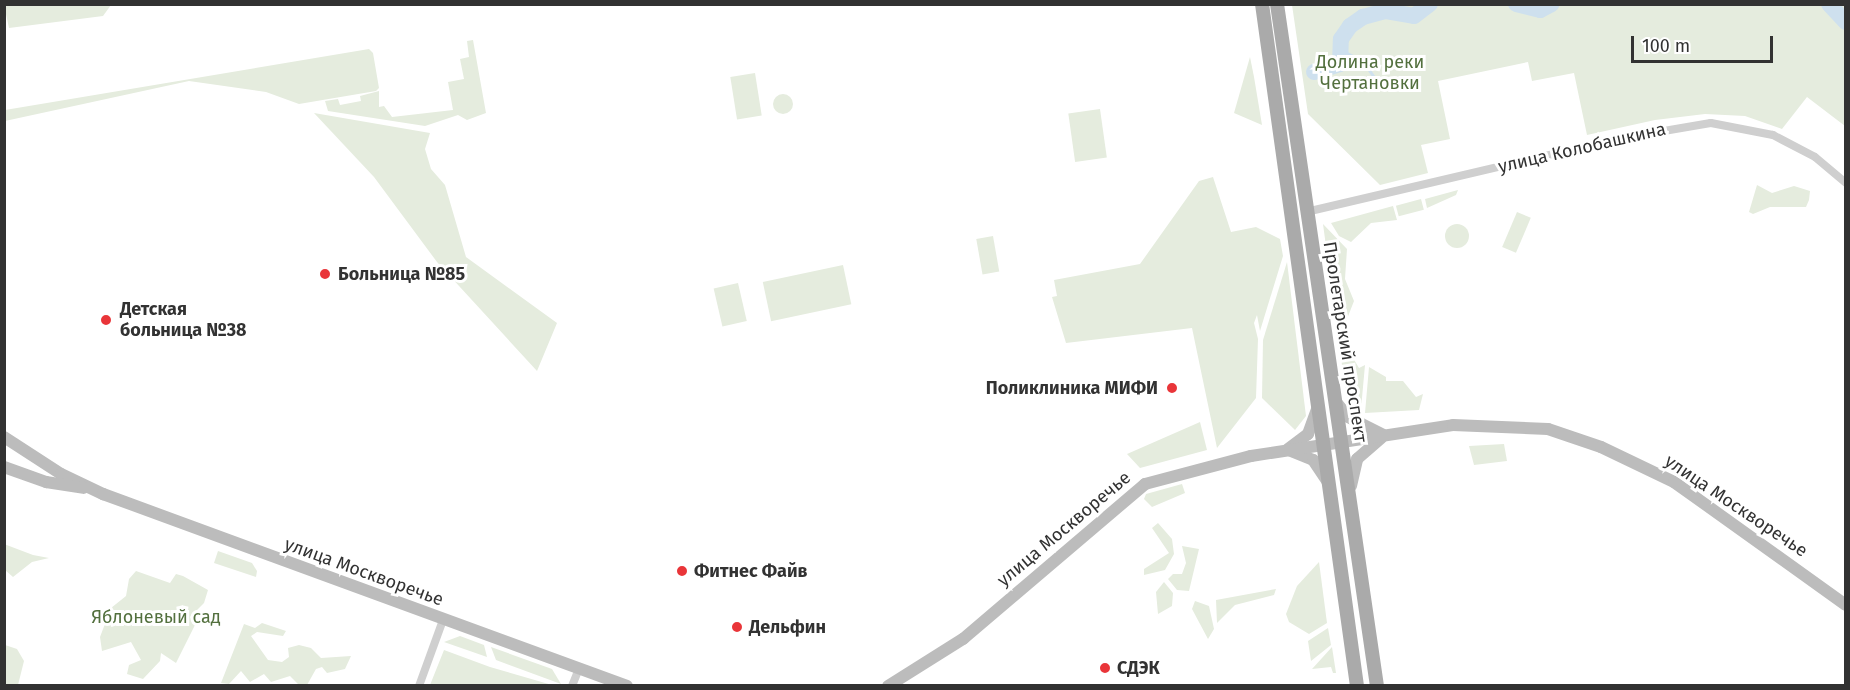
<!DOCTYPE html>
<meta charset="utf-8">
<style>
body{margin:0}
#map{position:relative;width:1850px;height:690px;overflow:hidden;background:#fff;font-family:"Fira Sans",sans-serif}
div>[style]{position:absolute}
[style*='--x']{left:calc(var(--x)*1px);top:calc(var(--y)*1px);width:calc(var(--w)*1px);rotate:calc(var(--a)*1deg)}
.green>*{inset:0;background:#e5ecde;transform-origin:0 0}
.round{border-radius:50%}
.stream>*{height:3px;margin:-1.5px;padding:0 1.5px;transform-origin:1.5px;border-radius:1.5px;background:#cee0ee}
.river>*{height:16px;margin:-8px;padding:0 8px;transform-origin:8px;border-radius:8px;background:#cee0ee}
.minor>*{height:8px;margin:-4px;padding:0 4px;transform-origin:4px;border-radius:4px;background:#cfcfcf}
.secondary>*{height:12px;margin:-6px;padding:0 6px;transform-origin:6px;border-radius:6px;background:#bcbcbc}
.primary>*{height:14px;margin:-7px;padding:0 7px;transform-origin:7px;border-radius:7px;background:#aaa}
.dots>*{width:16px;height:16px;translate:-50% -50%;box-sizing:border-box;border:3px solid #fff;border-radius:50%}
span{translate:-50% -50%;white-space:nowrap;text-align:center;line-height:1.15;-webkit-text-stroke:6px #fff;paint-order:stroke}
.park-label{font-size:18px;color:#53703e}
.street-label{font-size:18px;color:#323232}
.poi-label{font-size:18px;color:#323232;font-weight:700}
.left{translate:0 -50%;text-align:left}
.right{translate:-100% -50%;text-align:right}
.frame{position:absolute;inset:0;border:6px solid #323232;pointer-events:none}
.scale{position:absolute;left:1631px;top:36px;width:142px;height:27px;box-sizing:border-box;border:3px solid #323232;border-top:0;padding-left:8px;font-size:18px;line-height:21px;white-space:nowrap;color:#323232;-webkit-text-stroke:4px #fff;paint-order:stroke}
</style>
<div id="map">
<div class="green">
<div style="clip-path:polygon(4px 5px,5px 4px,111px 5px,103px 16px,9px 28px)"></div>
<div style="clip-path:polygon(1292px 5px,1845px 5px,1845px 126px,1807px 97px,1782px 129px,1745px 116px,1705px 114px,1655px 120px,1587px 135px,1574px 73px,1532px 81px,1528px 62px,1438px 81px,1450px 139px,1421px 145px,1428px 173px,1380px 185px,1308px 114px)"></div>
<div style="clip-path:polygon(473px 40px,486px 113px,467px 120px,458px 115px,425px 126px,328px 111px,325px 101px,338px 99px,340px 105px,361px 101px,360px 96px,379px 91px,379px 107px,384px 106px,392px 117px,453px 110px,448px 82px,464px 79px,460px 59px,469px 57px,467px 41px)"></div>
<div style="clip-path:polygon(369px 49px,373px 53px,379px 88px,376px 91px,299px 104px,266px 92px,189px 81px,5px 121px,5px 110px)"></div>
<div style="clip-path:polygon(1250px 57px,1254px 77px,1262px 125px,1234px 113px)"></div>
<div style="left:755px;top:73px;width:43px;height:25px;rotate:81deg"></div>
<div class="round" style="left:773px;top:94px;width:20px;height:20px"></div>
<div style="left:1100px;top:109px;width:49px;height:32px;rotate:82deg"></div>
<div style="clip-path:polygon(314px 113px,430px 133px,425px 149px,431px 169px,445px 185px,466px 257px,557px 323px,537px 371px,437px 262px,374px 177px)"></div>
<div style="clip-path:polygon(1213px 177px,1231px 232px,1256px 227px,1280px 239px,1283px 256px,1260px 331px,1257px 315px,1254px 323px,1258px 339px,1256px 398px,1217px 448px,1192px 328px,1066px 343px,1052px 297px,1057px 296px,1054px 280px,1140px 264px,1199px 181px)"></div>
<div style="clip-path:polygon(1757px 185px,1772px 193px,1794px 186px,1810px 191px,1809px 200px,1806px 207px,1770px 207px,1753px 214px,1749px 212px)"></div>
<div style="clip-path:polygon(1458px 190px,1456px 195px,1427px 208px,1425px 199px)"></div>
<div style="left:1421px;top:199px;width:11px;height:26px;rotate:75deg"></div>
<div style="clip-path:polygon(1393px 206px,1397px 220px,1371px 223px,1351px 242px,1339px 236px,1331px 223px)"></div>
<div style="left:1517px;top:212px;width:15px;height:38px;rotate:23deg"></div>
<div class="round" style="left:1445px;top:224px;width:24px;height:24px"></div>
<div style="clip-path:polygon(1323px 224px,1347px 249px,1345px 279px,1354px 301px,1347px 319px,1346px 346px,1359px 368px,1365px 365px,1361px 409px,1346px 395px)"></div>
<div style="left:993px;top:236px;width:36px;height:17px;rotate:80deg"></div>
<div style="clip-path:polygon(1287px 262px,1306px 416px,1295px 430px,1262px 398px,1263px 340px)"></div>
<div style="left:843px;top:265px;width:40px;height:82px;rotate:78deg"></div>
<div style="left:738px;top:283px;width:39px;height:25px;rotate:77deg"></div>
<div style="clip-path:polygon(1369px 367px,1386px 377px,1386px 381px,1403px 381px,1416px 397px,1423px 394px,1419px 410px,1365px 413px)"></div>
<div style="clip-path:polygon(1200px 422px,1207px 450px,1140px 468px,1127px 454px)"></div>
<div style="clip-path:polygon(1504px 444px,1507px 461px,1474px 465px,1469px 446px)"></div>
<div style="clip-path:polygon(1182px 484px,1185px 493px,1152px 507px,1144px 499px,1146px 494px)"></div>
<div style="clip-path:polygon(1158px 523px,1172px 539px,1174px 554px,1165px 570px,1144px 575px,1144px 569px,1169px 553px,1152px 528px)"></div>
<div style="clip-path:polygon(4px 544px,33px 555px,49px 558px,32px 562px,13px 577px,5px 570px)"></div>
<div style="clip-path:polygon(1182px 546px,1199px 549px,1189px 591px,1177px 590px,1168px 579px,1173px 574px,1182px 574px,1186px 563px)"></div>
<div style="clip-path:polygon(218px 551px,252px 563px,257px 571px,256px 577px,214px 563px)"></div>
<div style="clip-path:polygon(1319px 562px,1327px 623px,1309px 634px,1289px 622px,1286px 614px,1297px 586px)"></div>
<div style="clip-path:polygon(136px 571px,170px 583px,176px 574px,183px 576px,208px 590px,204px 603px,190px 617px,195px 625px,176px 663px,161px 653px,160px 661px,143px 679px,127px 674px,129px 665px,141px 660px,131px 642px,102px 651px,100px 637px,111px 608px,126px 596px,129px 579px)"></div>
<div style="clip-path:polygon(1164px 582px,1173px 593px,1172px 606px,1158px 614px,1156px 592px)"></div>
<div style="clip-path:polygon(1276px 589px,1274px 595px,1235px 605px,1217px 623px,1216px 600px)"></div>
<div style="clip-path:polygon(1195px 601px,1209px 606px,1214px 629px,1208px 639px,1192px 609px)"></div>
<div style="clip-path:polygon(262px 623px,286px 631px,283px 636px,257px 632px,251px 636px,268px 660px,282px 662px,289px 657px,288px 648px,299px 645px,311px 648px,321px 658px,351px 656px,345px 669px,327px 673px,322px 667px,316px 669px,307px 685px,299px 685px,290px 676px,271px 682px,264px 674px,250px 682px,241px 671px,229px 684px,221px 683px,244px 624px,255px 628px)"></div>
<div style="clip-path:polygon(1328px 628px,1331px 645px,1311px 661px,1308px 641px)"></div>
<div style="clip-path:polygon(460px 636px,484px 645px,487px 657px,444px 642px)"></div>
<div style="clip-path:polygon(5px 645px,17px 649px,24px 661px,18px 685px,5px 685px)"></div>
<div style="clip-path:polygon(491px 647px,552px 669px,561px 684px,496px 660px)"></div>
<div style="clip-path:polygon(1332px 647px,1336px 673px,1333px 673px,1331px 667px,1312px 669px)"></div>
<div style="clip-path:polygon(444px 650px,490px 667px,552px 685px,430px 685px)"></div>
</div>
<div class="stream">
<div style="--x:1386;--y:11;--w:7;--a:-74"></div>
<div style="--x:1341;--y:50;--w:25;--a:27"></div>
<div style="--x:1363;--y:61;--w:23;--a:56"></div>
</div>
<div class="river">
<div style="--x:1516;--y:4;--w:25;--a:14"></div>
<div style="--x:1540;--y:10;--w:13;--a:-27"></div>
<div style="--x:1829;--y:4;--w:25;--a:47"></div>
<div style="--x:1314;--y:72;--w:27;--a:-17"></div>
<div style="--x:1340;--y:64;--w:25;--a:-88"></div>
<div style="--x:1341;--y:39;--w:16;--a:-55"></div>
<div style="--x:1350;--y:26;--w:16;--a:-35"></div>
<div style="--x:1363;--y:17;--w:24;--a:-15"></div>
<div style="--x:1386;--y:11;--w:28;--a:10"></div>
<div style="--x:1414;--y:16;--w:20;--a:-37"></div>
</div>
<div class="minor">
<div style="--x:1306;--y:212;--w:319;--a:-13.2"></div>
<div style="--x:1617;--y:139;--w:95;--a:-9.7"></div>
<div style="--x:1711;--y:123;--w:63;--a:11"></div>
<div style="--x:1773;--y:135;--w:47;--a:27.6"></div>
<div style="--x:1815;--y:157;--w:40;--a:40"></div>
<div style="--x:419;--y:686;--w:70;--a:-70"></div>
<div style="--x:572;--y:686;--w:18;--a:-68"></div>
</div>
<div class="secondary">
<div style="--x:1336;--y:402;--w:19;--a:51"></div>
<div style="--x:1348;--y:417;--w:39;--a:27"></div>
<div style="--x:4;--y:437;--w:68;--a:33"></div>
<div style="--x:61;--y:474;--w:47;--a:25.5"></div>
<div style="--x:103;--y:494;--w:558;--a:20.12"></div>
<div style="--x:1288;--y:449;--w:25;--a:-37"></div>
<div style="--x:1308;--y:434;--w:27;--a:-70"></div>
<div style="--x:1291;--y:451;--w:24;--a:22"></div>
<div style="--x:1313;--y:460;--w:27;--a:56"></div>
<div style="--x:4;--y:467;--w:45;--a:19.7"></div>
<div style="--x:46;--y:482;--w:38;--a:9"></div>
<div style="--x:1351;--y:486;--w:28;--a:-77"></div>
<div style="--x:1357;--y:459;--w:32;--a:-41"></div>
<div style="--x:888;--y:686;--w:89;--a:-32.1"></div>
<div style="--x:963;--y:639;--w:239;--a:-40.4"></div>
<div style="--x:1145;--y:484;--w:110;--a:-14.8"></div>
<div style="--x:1251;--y:456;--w:204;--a:-8.7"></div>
<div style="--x:1453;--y:425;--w:95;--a:2.4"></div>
<div style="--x:1548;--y:429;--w:56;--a:18.8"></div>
<div style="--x:1601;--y:447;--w:81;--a:25.6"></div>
<div style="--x:1674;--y:482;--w:211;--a:35.6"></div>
</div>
<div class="primary">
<div style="--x:1262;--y:4;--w:689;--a:82.07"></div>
<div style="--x:1277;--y:4;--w:689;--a:81.66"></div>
</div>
<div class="dots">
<div style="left:325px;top:274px;background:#e93539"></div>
<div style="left:106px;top:320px;background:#e93539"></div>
<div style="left:1172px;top:388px;background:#e93539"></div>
<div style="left:682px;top:571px;background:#e93539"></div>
<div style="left:737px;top:627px;background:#e93539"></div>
<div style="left:1105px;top:668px;background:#e93539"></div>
</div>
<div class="park-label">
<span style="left:1370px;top:73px">Долина реки<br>Чертановки</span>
<span style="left:156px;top:617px">Яблоневый сад</span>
</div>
<div class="street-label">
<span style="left:1582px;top:148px;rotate:-13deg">улица Колобашкина</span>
<span style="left:1345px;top:342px;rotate:81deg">Пролетарский проспект</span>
<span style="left:1736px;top:506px;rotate:34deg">улица Москворечье</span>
<span style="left:1064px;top:529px;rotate:-40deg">улица Москворечье</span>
<span style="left:364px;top:572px;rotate:20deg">улица Москворечье</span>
</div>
<div class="poi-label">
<span class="left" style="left:338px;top:274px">Больница №85</span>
<span class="left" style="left:120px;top:320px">Детская<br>больница №38</span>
<span class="right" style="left:1158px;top:388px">Поликлиника МИФИ</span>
<span class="left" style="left:694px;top:571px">Фитнес Файв</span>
<span class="left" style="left:749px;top:627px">Дельфин</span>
<span class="left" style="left:1117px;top:668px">СДЭК</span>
</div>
<div class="frame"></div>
<div class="scale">100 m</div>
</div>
